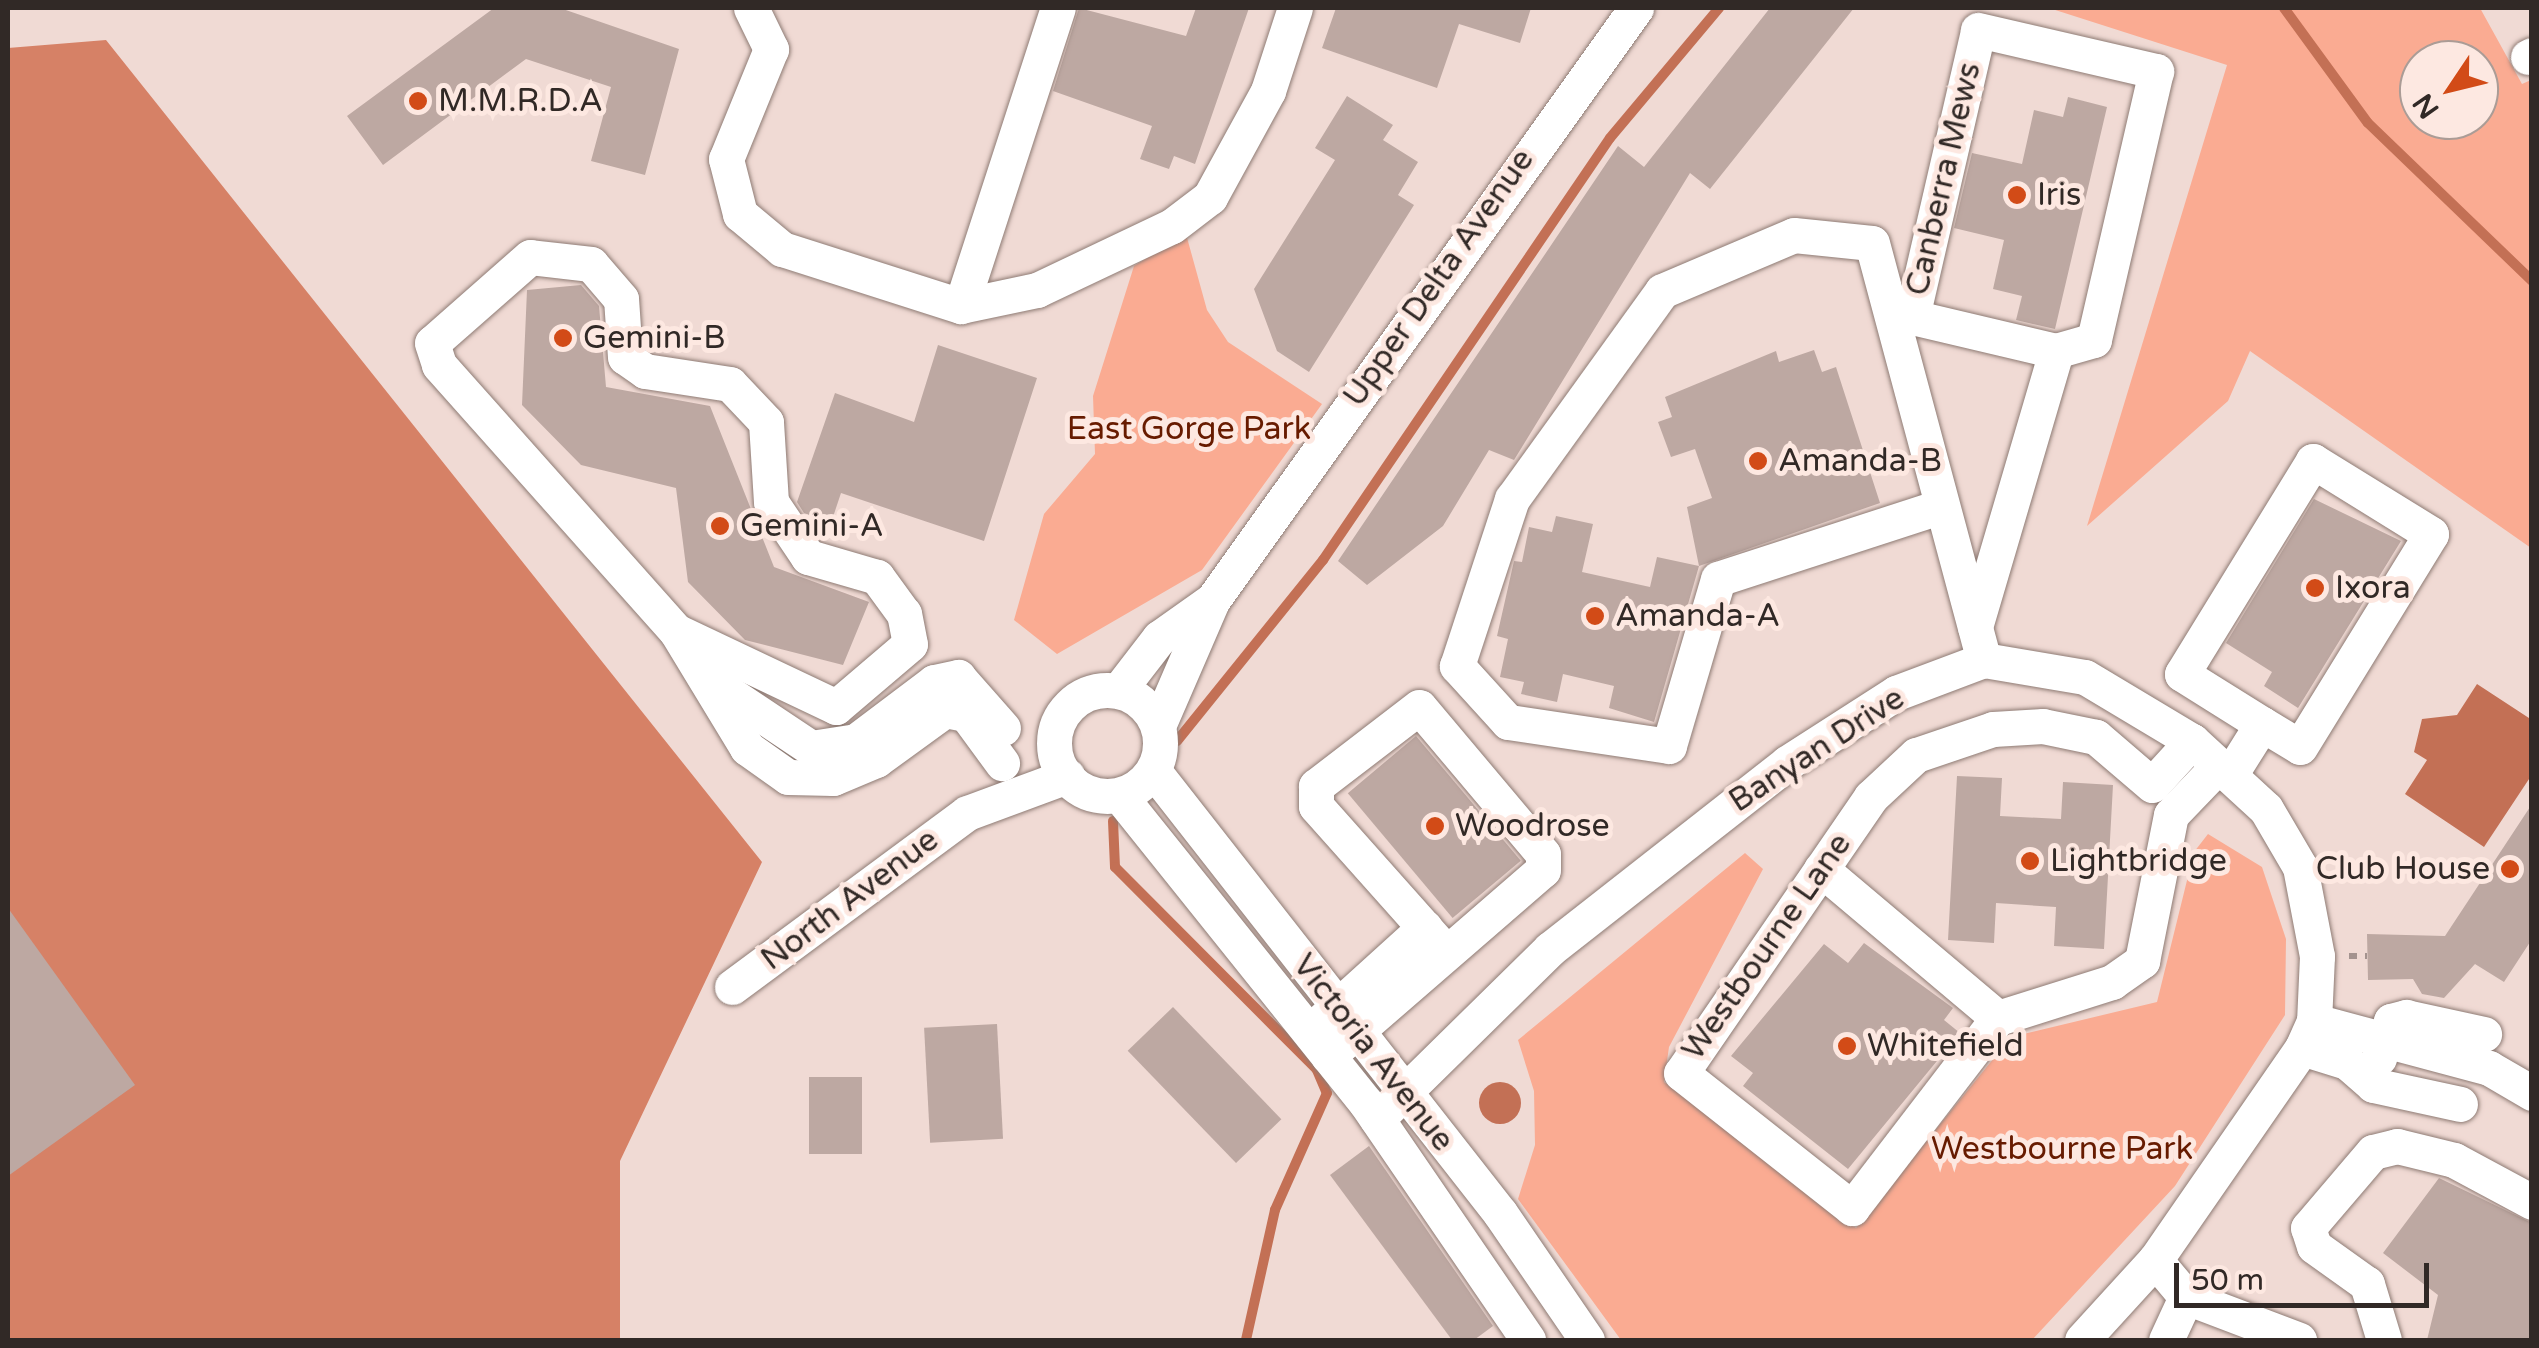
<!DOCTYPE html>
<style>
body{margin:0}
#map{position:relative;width:2539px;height:1348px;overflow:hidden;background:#f0dad4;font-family:"Varela Round",sans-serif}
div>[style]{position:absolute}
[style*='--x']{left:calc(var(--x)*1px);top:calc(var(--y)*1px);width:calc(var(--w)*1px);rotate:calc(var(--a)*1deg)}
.green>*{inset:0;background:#faab92}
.forest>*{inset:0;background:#d68166}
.water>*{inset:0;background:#c37055}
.round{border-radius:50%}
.stream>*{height:10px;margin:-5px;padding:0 5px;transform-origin:5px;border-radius:5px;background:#c37055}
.building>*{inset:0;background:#bda8a2;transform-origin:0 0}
.path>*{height:6px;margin-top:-3px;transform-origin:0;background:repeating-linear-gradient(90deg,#a4938f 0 8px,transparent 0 16px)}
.roads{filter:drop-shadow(0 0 2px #8e7b74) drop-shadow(0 0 2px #8e7b74)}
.minor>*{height:35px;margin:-17.5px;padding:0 17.5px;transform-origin:17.5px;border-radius:17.5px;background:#fff}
.minor>.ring{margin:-17.5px;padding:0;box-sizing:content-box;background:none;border:35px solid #fff;border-radius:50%}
.dots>*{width:28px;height:28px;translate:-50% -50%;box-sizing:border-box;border:5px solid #fde8e1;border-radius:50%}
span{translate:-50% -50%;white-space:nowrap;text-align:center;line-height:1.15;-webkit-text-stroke:10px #fde8e1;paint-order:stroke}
.poi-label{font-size:32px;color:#312926}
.left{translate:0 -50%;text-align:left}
.right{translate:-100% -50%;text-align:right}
.street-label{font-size:32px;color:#312926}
.park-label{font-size:32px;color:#671b00}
.frame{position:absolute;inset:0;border:10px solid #312926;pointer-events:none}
.north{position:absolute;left:2399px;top:40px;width:100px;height:100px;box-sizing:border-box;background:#fde8e1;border:2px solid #ab9c96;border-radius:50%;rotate:235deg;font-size:28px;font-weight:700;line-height:40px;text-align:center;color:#312926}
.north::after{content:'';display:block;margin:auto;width:35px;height:45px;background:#d24b17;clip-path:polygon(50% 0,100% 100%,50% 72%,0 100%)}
.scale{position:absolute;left:2174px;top:1263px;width:255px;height:45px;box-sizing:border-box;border:5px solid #312926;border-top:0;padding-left:12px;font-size:30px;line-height:35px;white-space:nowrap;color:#312926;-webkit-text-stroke:8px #fde8e1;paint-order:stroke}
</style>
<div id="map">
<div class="green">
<div style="clip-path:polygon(evenodd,2049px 8px,2480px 8px,2522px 84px,2531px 80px,2531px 548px,2250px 351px,2228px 401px,2087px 526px,2227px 65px,2049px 8px,2419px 60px,2479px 60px,2479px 120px,2419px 120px,2419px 60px)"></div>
<div style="clip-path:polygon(1186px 234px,1207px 310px,1228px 342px,1322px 404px,1202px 570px,1057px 654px,1014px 620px,1044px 514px,1095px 454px,1093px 396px,1134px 266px)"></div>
<div style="clip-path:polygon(2208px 834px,2262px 867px,2286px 939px,2285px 1015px,2175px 1186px,2032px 1340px,1621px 1340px,1518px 1199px,1535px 1145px,1534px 1091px,1518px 1040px,1745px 853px,1763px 869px,1669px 1047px,1664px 1082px,1856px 1228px,2011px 1037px,2157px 1002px,2194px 852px)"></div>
</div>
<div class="forest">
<div style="clip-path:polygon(106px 40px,762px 862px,620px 1161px,620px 1340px,8px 1340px,8px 48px)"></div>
</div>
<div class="water">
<div style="clip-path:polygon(2477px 684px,2532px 720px,2531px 776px,2484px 847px,2405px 794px,2427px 760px,2414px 752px,2422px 719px,2457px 715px)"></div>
<div class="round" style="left:1479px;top:1082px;width:42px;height:42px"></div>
</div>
<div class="stream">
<div style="--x:2284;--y:8;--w:142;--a:53.9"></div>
<div style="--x:2368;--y:123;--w:228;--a:43.9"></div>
<div style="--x:1177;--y:741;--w:233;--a:-51.1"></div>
<div style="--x:1323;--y:560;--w:510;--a:-55.78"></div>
<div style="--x:1610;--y:138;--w:170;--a:-50"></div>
<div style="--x:1113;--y:821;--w:46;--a:87.5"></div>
<div style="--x:1115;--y:867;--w:286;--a:45.1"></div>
<div style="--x:1317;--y:1070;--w:25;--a:67"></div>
<div style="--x:1327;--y:1093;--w:128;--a:114"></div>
<div style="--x:1275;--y:1210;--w:133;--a:102.6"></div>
</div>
<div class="building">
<div style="clip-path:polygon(494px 8px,560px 8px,679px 49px,645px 175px,591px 161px,611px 87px,526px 59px,383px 165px,347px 116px)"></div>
<div style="clip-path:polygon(1079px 8px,1186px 36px,1196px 8px,1249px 8px,1195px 164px,1174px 156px,1169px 169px,1140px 159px,1152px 126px,1053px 91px)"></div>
<div style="clip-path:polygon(1336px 8px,1531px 8px,1520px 43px,1459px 24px,1437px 88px,1322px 48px)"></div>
<div style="clip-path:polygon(1770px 8px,1854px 8px,1710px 189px,1690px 173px,1514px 460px,1489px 450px,1443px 526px,1367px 585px,1338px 561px,1618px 146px,1644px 167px)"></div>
<div style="clip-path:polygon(1347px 96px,1393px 125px,1383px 140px,1418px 162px,1398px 195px,1414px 205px,1309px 372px,1277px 351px,1254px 289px,1335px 160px,1315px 148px)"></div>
<div style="clip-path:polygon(2068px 97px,2107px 107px,2055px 329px,2016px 320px,2022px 296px,1993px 289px,2004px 240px,1954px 228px,1972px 153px,2022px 164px,2034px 110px,2063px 117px)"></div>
<div style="clip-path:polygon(581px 285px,599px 306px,606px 387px,710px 406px,774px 567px,869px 602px,843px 665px,745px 640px,688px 582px,676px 488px,581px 465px,522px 405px,527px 290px)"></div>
<div style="clip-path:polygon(938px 345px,1037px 378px,984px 541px,841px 493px,831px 523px,804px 513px,797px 502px,835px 393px,914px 422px)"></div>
<div style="clip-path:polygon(1814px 350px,1822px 372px,1836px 367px,1880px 503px,1699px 566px,1687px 507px,1712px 498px,1695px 449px,1671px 457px,1658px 422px,1672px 417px,1665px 397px,1776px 351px,1779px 362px)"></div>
<div style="clip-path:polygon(2314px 499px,2401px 541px,2298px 708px,2264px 686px,2272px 672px,2226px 643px)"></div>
<div style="clip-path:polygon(1556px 516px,1593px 524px,1582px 572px,1650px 587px,1657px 557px,1699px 566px,1654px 722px,1609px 708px,1614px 686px,1563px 674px,1557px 702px,1521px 694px,1524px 682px,1500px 677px,1508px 639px,1497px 636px,1514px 561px,1522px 562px,1529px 527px,1552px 532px)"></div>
<div style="left:1416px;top:736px;width:163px;height:89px;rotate:50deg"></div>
<div style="clip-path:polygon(1957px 776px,2002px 778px,2000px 816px,2061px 819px,2063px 782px,2113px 785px,2104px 949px,2054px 946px,2056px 907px,1996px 903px,1994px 943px,1948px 940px)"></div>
<div style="clip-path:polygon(2532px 804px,2532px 939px,2504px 982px,2475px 964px,2444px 998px,2422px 994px,2413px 979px,2368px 980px,2367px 934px,2445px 936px)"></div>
<div style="clip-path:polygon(8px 908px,135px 1085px,8px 1176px)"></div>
<div style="clip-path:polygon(1864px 943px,1953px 1008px,1944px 1020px,1960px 1033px,1848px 1169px,1743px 1086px,1753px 1073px,1731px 1056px,1824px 944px,1848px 963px)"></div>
<div style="left:1173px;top:1007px;width:156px;height:63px;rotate:46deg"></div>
<div style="left:997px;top:1024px;width:115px;height:73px;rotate:87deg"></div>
<div style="left:809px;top:1077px;width:53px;height:77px"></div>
<div style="clip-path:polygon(1369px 1146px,1493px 1326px,1474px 1340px,1452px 1340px,1330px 1175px)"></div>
<div style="clip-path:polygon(2439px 1178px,2532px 1223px,2532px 1340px,2427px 1340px,2438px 1295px,2383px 1253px)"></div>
</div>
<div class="path">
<div style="--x:2349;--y:956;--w:18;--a:0"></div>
</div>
<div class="roads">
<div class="minor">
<div style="--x:751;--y:8;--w:46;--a:64"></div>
<div style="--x:771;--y:49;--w:119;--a:112.2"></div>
<div style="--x:726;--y:159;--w:57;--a:75.7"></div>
<div style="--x:740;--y:214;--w:55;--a:39.8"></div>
<div style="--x:782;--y:249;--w:188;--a:17.7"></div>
<div style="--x:961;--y:306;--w:313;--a:-72"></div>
<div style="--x:2528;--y:57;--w:4;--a:-27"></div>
<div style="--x:961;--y:306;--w:78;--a:-11.9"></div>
<div style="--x:1037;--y:290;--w:149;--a:-25.4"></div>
<div style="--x:1172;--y:226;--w:48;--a:-37.3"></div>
<div style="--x:1210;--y:197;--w:121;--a:-61.3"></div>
<div style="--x:1268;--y:91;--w:87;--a:-72"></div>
<div style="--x:1939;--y:507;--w:232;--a:162"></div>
<div style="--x:1718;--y:579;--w:174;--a:106.4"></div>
<div style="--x:1669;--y:746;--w:163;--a:-171.5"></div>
<div style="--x:1508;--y:722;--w:76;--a:-132.3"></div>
<div style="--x:1457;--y:666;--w:176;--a:-71.8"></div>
<div style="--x:1512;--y:499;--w:256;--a:-54.2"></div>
<div style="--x:1662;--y:291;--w:143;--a:-23"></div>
<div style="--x:1794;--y:235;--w:78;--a:5.9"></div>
<div style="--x:1872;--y:243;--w:432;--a:75"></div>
<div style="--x:1975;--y:627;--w:288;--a:-73.6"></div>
<div style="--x:2056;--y:351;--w:148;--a:-166.7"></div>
<div style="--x:1912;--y:317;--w:294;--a:-77"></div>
<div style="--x:1978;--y:30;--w:183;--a:13"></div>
<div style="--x:2156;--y:71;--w:276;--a:103"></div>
<div style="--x:2094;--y:340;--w:40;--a:164"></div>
<div style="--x:676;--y:631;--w:177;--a:25.4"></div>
<div style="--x:836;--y:707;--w:97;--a:-40.4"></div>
<div style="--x:910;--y:644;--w:31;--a:-101"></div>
<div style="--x:904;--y:614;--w:46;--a:-126.1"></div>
<div style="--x:877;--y:577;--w:72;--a:-163.8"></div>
<div style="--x:808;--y:557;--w:66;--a:-123.9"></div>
<div style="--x:771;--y:502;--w:80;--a:-93.6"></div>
<div style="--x:766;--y:422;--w:52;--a:-133.5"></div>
<div style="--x:730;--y:384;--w:86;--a:-171.3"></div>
<div style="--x:645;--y:371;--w:24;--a:-145"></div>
<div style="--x:625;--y:357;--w:58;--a:-93.9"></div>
<div style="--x:621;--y:299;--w:46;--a:-130.6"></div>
<div style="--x:591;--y:264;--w:61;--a:-173.5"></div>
<div style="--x:530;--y:257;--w:130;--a:138.7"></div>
<div style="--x:432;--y:343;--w:23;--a:72"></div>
<div style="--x:439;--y:365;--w:356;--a:48.3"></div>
<div style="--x:676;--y:631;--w:137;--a:58.7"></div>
<div style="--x:747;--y:748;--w:50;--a:35.3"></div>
<div style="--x:788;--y:777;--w:45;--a:1.3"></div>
<div style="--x:833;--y:778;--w:47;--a:-22.7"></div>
<div style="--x:876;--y:760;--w:85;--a:-35.9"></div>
<div style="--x:945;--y:710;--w:21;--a:11"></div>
<div style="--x:966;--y:714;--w:61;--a:53.7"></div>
<div style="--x:718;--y:686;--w:112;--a:33.7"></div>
<div style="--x:811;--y:748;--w:46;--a:-8.8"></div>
<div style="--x:856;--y:741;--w:98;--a:-37.1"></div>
<div style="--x:934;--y:682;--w:25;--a:-12"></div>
<div style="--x:958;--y:677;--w:68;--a:48.6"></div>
<div class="ring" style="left:1054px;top:690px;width:71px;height:71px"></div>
<div style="--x:1119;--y:690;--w:66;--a:-52.4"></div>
<div style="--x:1159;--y:638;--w:64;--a:-35.4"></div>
<div style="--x:1158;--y:726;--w:136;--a:-66.6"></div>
<div style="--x:1212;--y:601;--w:729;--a:-54.43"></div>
<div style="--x:2192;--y:741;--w:59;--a:132.3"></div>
<div style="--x:2152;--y:785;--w:74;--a:-139.4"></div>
<div style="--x:2096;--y:737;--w:54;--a:-168.3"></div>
<div style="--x:2043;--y:726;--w:50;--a:176.6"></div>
<div style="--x:1993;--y:729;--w:81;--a:161.3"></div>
<div style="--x:1916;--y:755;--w:62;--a:137"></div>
<div style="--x:1871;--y:797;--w:335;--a:124.5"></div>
<div style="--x:1681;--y:1073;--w:218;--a:38.3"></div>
<div style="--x:1852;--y:1208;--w:240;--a:-52.5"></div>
<div style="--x:1998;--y:1018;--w:120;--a:-17.5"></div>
<div style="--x:2112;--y:982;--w:37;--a:-35"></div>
<div style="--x:2142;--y:961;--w:149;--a:-78.8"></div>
<div style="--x:2171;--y:815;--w:69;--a:-46.2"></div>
<div style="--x:1153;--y:770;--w:563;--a:51.93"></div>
<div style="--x:1500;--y:1213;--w:154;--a:55.6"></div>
<div style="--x:2230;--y:775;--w:60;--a:-57.9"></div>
<div style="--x:2262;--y:724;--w:44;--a:31.2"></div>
<div style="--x:2300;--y:747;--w:250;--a:-58.4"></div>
<div style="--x:2431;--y:534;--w:139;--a:-148.3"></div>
<div style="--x:2313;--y:461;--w:250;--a:121.6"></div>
<div style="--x:2182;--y:674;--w:94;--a:32"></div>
<div style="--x:1120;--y:796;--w:393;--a:51.3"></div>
<div style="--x:1366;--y:1103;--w:287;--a:55.6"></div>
<div style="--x:1821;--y:869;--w:231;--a:40.1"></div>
<div style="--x:732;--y:987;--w:292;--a:-36.5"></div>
<div style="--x:967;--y:813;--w:107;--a:-20.3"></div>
<div style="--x:2314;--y:1021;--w:181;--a:15"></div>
<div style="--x:2489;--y:1068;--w:50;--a:30.2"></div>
<div style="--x:1318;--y:1024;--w:144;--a:-42.2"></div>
<div style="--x:2302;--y:1048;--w:47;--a:17.3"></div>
<div style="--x:2347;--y:1062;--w:35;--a:41"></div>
<div style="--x:2373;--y:1085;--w:89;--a:12.3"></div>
<div style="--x:1328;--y:1056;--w:284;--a:-40.9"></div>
<div style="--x:1543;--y:870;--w:16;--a:-90"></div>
<div style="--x:1543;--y:854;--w:192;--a:-130.1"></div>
<div style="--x:1419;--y:707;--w:130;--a:142.5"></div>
<div style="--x:1316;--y:786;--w:20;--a:90"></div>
<div style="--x:1316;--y:806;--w:195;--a:48.3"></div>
<div style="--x:2379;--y:1058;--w:39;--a:-72"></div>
<div style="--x:2391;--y:1021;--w:16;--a:-15"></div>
<div style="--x:2406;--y:1017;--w:80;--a:12.3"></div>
<div style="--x:1377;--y:1119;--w:243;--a:-44.5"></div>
<div style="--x:1550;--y:949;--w:301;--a:-38.1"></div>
<div style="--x:1787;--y:763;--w:130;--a:-32.7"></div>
<div style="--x:1896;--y:693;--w:94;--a:-20.6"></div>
<div style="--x:1984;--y:660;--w:102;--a:9.6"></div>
<div style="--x:2085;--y:677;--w:125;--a:30.9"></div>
<div style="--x:2192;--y:741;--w:100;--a:42.6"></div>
<div style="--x:2266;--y:809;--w:67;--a:59.6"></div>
<div style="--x:2300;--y:867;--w:91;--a:79.2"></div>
<div style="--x:2317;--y:956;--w:65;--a:92.6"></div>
<div style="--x:2314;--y:1021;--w:30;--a:114"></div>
<div style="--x:2302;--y:1048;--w:258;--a:124.7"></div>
<div style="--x:2155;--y:1260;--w:108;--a:132.4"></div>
<div style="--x:2155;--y:1260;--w:48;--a:50"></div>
<div style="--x:2186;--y:1297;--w:121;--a:20.8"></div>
<div style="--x:2166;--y:1340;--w:47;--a:-65.1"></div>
<div style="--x:2384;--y:1340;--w:59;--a:-106.9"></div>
<div style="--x:2367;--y:1284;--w:65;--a:-144.4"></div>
<div style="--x:2314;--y:1246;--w:19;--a:-108"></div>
<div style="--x:2308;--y:1228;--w:100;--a:-49.5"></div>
<div style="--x:2373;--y:1152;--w:25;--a:-14"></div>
<div style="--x:2397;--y:1146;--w:59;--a:13.8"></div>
<div style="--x:2454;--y:1160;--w:89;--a:28.3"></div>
</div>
</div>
<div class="dots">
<div style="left:418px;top:101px;background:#d24b17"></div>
<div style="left:2017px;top:195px;background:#d24b17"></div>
<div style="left:563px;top:338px;background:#d24b17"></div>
<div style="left:1758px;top:461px;background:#d24b17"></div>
<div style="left:720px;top:526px;background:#d24b17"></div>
<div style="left:2315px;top:588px;background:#d24b17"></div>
<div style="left:1595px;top:616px;background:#d24b17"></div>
<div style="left:1435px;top:826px;background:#d24b17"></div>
<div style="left:2030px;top:861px;background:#d24b17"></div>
<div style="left:2510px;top:869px;background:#d24b17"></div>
<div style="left:1847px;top:1046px;background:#d24b17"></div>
</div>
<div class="poi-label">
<span class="left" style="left:438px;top:101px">M.M.R.D.A</span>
<span class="left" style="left:2037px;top:195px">Iris</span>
<span class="left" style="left:583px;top:338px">Gemini-B</span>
<span class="left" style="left:1778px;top:461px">Amanda-B</span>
<span class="left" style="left:740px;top:526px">Gemini-A</span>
<span class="left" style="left:2335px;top:588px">Ixora</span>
<span class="left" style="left:1615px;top:616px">Amanda-A</span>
<span class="left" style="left:1455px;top:826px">Woodrose</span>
<span class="left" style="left:2050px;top:861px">Lightbridge</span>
<span class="right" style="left:2490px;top:869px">Club House</span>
<span class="left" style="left:1867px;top:1046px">Whitefield</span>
</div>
<div class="street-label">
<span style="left:1944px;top:179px;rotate:-77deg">Canberra Mews</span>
<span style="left:1439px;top:278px;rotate:-55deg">Upper Delta Avenue</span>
<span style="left:1817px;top:750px;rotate:-33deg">Banyan Drive</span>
<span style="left:850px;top:900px;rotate:-37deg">North Avenue</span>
<span style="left:1767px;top:947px;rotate:-55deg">Westbourne Lane</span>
<span style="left:1373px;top:1053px;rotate:52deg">Victoria Avenue</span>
</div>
<div class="park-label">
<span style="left:1189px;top:429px">East Gorge Park</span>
<span style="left:2062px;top:1149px">Westbourne Park</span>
</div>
<div class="frame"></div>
<div class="north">N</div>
<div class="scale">50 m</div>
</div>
